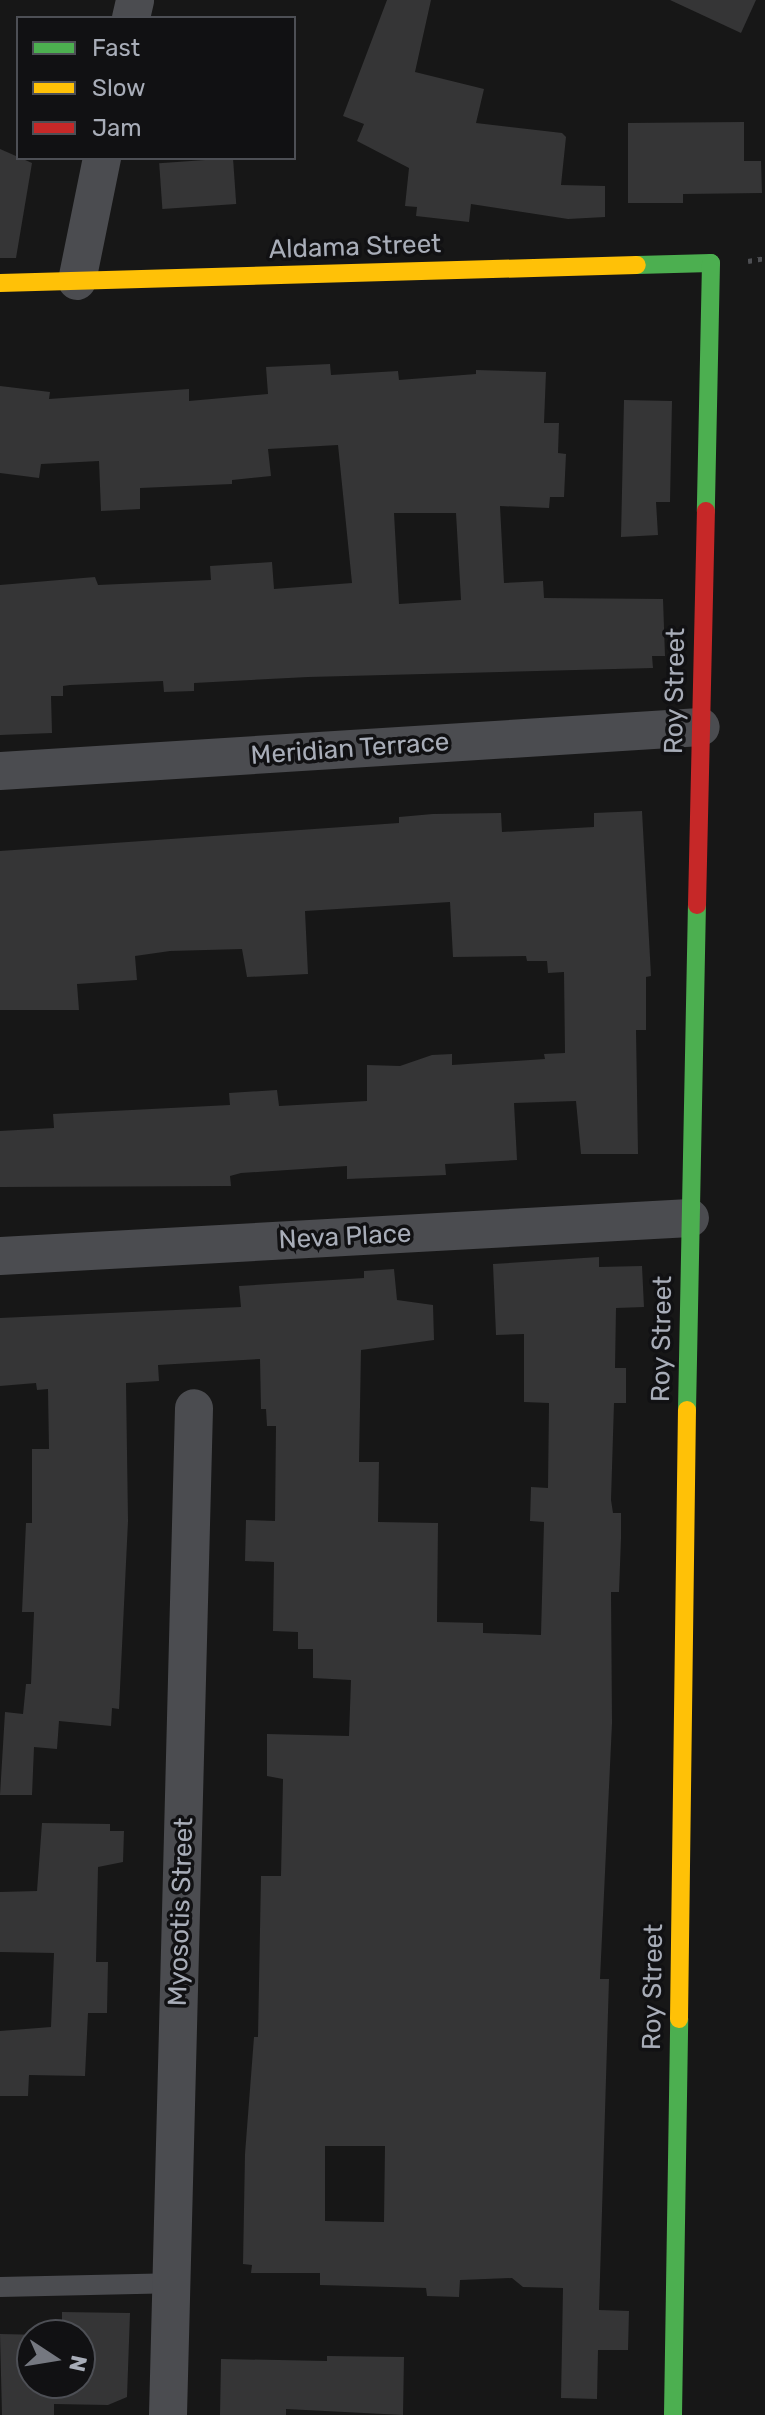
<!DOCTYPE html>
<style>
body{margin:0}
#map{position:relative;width:765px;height:2415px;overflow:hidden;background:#171717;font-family:Rubik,sans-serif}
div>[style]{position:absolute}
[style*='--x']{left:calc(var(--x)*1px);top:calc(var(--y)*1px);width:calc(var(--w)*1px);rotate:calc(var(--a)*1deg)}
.building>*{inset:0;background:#353536;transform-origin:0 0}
.path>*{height:5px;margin-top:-2.5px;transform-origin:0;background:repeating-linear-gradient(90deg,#4d4e52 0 4px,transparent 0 10px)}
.lane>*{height:20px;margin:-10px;padding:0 10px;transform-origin:10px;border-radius:10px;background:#4b4c50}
.street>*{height:38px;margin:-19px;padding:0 19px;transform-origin:19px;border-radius:19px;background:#4b4c50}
.fast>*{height:18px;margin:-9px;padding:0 9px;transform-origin:9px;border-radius:9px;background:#4caf50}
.slow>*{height:18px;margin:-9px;padding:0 9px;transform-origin:9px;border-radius:9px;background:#ffc107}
.jam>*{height:18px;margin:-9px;padding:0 9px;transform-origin:9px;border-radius:9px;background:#c62828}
span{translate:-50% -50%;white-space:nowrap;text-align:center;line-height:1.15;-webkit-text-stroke:7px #111113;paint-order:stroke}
.street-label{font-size:26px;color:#a8adb8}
.legend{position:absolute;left:16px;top:16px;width:280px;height:144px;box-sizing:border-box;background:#111113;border:2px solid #4d4f55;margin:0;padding:10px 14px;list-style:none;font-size:24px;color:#a8adb8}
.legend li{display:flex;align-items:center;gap:16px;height:40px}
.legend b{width:40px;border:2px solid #4d4f55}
.north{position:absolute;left:16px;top:2319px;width:80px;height:80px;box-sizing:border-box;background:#111113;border:2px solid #4d4f55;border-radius:50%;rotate:102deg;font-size:22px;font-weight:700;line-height:32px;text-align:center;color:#a8adb8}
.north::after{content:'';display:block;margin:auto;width:28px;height:36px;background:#757880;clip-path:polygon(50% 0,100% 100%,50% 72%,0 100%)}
</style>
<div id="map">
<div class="building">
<div style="clip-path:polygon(387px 0,431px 0,415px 72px,484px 89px,476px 123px,562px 133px,566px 137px,561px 185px,605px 186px,605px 217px,568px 219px,471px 204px,469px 222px,416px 216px,417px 207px,405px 206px,409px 168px,357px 141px,364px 124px,343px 116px)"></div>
<div style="clip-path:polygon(670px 0,756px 0,741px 33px)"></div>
<div style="clip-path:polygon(744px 122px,744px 161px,761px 161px,762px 193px,683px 194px,683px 203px,628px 203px,628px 123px)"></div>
<div style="clip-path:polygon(0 149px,32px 163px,16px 258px,0 258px)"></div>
<div style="left:233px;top:158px;width:46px;height:74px;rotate:86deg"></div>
<div style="clip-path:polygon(evenodd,330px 364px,331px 375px,398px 371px,399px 380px,476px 374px,476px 370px,546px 372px,544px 423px,559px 423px,558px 453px,566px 454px,564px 497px,550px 497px,549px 508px,500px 506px,504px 583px,543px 581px,544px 598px,663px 599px,665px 656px,652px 656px,653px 668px,308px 677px,194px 683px,194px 691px,164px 692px,163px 681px,70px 685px,63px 686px,63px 696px,51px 696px,52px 733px,0 735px,0 585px,95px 577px,98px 585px,211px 580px,210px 566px,272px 562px,274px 589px,352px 583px,338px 445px,268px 449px,271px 476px,232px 480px,232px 484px,140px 488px,140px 509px,101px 511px,99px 461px,41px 464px,39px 478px,0 473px,0 386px,50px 392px,49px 399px,189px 389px,189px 401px,268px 394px,266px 367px,330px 364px,394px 513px,456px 513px,461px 600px,399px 604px,394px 513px)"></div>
<div style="clip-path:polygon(624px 400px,672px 401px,670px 502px,656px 502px,658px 535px,621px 537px)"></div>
<div style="clip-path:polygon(642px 811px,651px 976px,646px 977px,646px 1030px,636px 1030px,638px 1154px,581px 1154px,576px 1101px,514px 1103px,517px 1160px,445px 1164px,446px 1175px,347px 1179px,347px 1166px,241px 1173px,230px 1176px,231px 1186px,0 1187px,0 1131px,54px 1128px,53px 1114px,230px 1105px,229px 1093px,277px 1090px,279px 1106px,367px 1101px,367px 1065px,400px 1066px,432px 1055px,452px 1054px,452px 1065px,545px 1059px,544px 1054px,565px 1053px,564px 972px,548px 973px,547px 961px,527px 961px,526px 956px,453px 957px,450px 902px,305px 911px,308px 974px,247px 977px,242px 949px,170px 951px,135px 956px,137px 980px,77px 984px,79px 1010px,0 1010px,0 851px,399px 823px,399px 817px,433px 814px,501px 813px,502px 832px,594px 827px,594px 813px)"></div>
<div style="clip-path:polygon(evenodd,599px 1257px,599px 1267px,642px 1266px,644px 1307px,616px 1308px,615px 1368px,626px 1368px,626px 1403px,614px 1403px,611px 1500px,613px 1513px,621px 1513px,621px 1538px,619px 1592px,611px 1592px,612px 1723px,600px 1979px,609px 1979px,599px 2310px,629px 2311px,628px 2350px,598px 2350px,597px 2399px,561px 2398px,563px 2288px,523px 2287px,512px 2278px,460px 2280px,459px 2297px,427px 2296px,426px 2288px,320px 2285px,320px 2273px,251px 2273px,252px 2265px,243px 2264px,245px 2154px,254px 2037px,258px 2037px,261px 1876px,281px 1876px,283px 1779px,267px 1776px,267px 1734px,349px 1736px,351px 1680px,313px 1678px,313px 1649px,298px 1649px,298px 1632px,273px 1631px,274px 1562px,245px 1561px,246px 1520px,275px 1521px,276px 1426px,267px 1426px,266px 1409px,261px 1409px,260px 1359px,158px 1365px,159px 1381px,126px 1383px,128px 1521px,119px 1709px,112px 1708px,111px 1726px,59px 1721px,57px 1749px,34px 1747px,32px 1795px,0 1795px,5px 1712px,23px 1714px,26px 1684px,31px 1684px,34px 1612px,22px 1612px,26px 1523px,32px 1523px,32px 1449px,49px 1449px,48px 1389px,37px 1390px,36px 1383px,0 1386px,0 1318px,241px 1307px,239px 1286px,364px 1278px,364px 1271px,394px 1269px,397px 1300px,433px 1305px,434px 1340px,361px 1350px,359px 1462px,379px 1462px,378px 1522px,438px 1523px,437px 1622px,483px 1623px,483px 1633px,541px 1635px,544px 1522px,530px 1521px,531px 1487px,548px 1488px,549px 1403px,524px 1402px,524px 1334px,496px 1335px,493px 1264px,599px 1257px,325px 2146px,385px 2146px,384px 2222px,325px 2221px,325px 2146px)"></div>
<div style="clip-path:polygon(42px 1823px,110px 1824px,110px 1831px,124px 1831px,123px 1862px,98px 1867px,96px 1962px,108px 1962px,107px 2013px,88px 2013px,85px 2076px,29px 2075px,28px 2096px,0 2096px,0 2031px,51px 2027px,54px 1953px,0 1952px,0 1892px,37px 1891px)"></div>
<div style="clip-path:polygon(62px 2312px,130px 2313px,127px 2397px,108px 2405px,54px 2404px,54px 2415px,2px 2415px,0 2334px,44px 2335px,32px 2335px,32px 2383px,80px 2383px,80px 2335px,62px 2335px)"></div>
<div style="clip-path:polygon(327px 2356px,404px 2357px,403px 2415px,286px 2409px,286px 2415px,220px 2415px,221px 2359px,327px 2361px)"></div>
</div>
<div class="path">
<div style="--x:748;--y:261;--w:17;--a:-10"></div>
</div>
<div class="lane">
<div style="--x:0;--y:2287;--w:170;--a:-1.3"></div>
</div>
<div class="street">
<div style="--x:131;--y:18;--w:18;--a:-77"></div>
<div style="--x:77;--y:281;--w:126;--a:-78.5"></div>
<div style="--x:0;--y:771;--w:702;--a:-3.59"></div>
<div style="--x:0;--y:1256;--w:691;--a:-3.15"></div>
<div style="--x:168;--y:2415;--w:1007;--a:-88.52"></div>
</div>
<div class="fast">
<div style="--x:637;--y:265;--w:74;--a:-1.5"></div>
<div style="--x:711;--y:263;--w:248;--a:91.2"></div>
<div style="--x:687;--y:1410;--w:505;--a:-88.87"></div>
<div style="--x:673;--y:2415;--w:396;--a:-89.1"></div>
</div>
<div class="slow">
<div style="--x:0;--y:283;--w:637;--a:-1.62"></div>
<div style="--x:679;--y:2019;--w:609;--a:-89.25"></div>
</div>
<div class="jam">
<div style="--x:697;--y:905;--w:394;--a:-88.7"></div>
</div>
<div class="street-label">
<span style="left:355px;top:247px;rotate:-2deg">Aldama Street</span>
<span style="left:675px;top:691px;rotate:-89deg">Roy Street</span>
<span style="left:350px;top:749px;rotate:-4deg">Meridian Terrace</span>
<span style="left:345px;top:1237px;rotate:-3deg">Neva Place</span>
<span style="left:662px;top:1339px;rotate:-89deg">Roy Street</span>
<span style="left:181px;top:1912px;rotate:-88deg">Myosotis Street</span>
<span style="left:653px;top:1987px;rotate:-89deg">Roy Street</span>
</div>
<ul class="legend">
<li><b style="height:10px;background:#4caf50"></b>Fast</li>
<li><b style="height:10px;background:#ffc107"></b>Slow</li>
<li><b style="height:10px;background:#c62828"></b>Jam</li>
</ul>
<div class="north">N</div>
</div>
